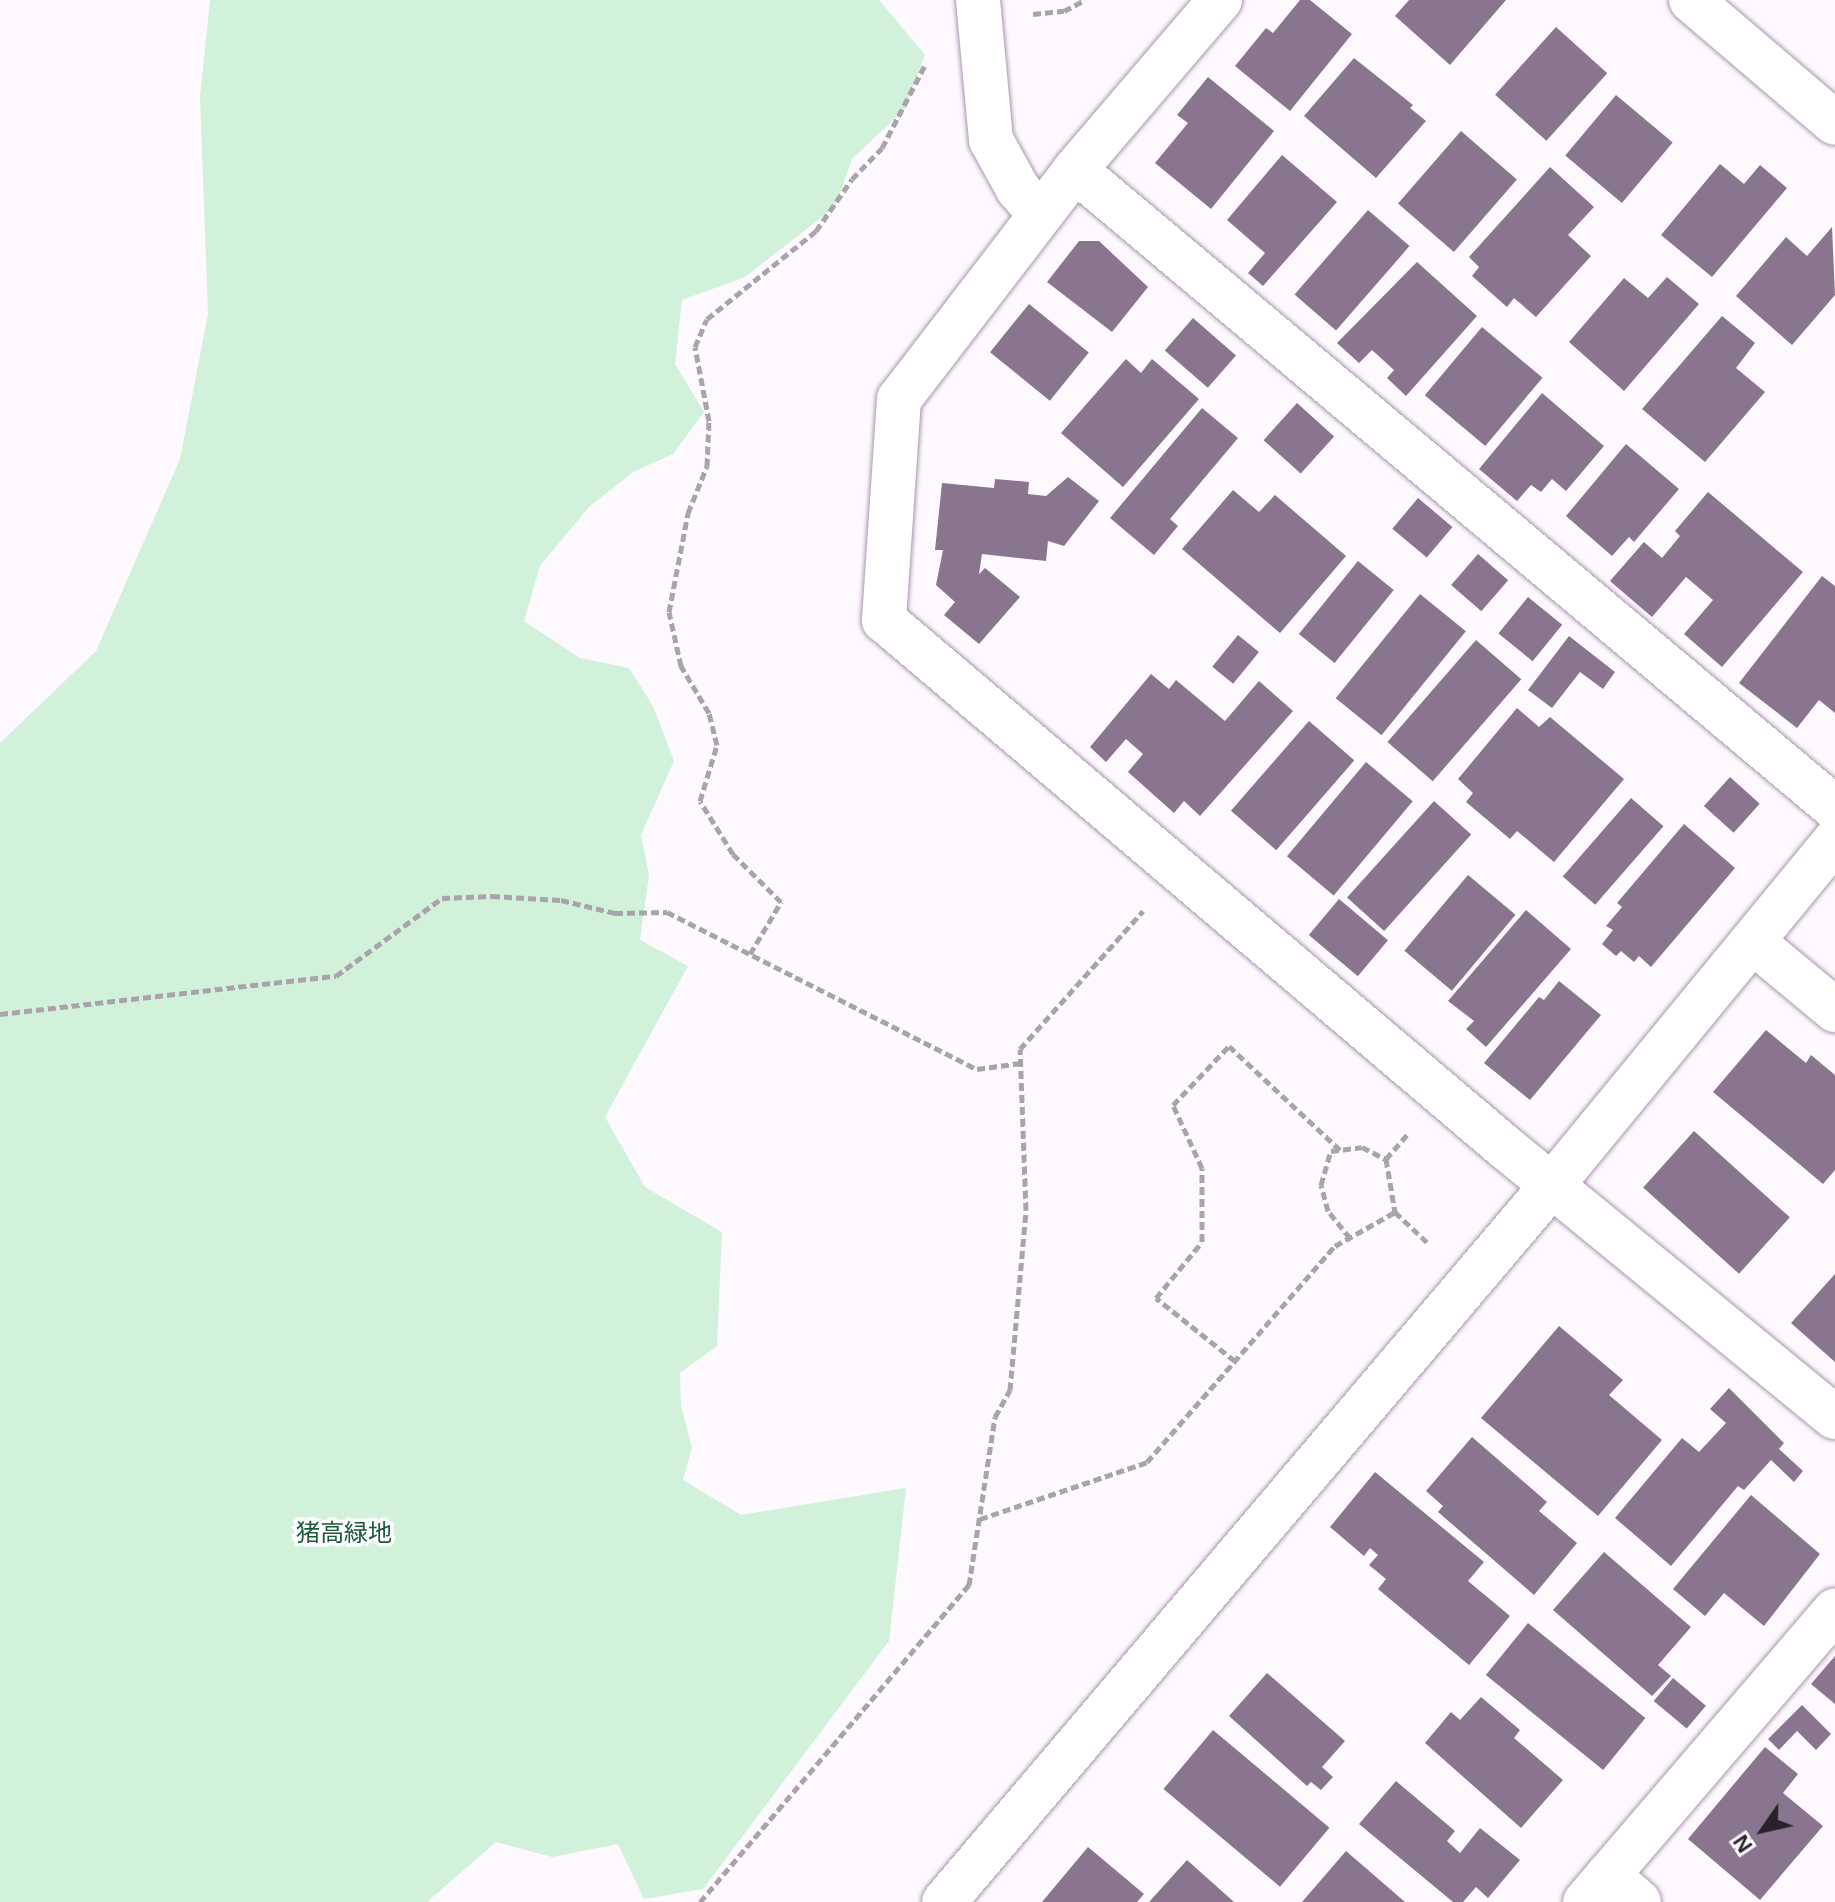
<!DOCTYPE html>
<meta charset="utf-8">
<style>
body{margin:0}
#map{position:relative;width:1835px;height:1902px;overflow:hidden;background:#fef9ff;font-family:Helvetica,"Noto Sans JP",sans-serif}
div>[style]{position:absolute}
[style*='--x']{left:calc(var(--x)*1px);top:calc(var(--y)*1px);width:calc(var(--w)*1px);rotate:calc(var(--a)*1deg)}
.green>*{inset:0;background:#d1f1db}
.building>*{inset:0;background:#8a758e;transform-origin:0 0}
.path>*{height:5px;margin-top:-2.5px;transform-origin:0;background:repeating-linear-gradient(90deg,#aaa3ab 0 8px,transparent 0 12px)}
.roads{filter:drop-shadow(0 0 2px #aa94ae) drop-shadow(0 0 2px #aa94ae)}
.minor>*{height:44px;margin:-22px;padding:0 22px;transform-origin:22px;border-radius:22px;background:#fff}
span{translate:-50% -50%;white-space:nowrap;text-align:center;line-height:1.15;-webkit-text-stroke:7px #fef9ff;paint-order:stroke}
.park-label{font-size:24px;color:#155b35}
.north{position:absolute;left:1723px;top:1790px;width:80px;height:80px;-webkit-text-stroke:6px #fef9ff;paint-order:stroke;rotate:236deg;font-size:22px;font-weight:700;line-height:32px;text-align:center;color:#29202b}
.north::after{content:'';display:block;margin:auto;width:28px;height:36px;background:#29202b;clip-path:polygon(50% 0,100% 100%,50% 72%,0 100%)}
</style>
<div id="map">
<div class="green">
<div style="clip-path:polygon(210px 0,879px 0,925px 55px,905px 109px,852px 159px,835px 207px,745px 277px,682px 300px,675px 364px,704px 412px,673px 454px,633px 472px,589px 507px,540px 566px,524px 621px,580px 658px,629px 668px,653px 706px,674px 761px,641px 835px,649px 875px,640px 940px,688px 966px,605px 1117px,645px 1187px,722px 1232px,717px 1346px,680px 1373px,681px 1405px,692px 1448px,683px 1480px,741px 1515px,906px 1488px,889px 1641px,703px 1889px,644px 1899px,618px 1844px,552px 1857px,496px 1842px,427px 1902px,0 1902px,0 743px,96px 651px,180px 459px,208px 314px,200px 97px)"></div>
</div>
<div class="building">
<div style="clip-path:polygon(1300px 0,1310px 0,1352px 34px,1290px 111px,1235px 66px,1266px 28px,1273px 33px)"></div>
<div style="clip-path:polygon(1409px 0,1506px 0,1450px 65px,1395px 16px)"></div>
<div style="left:1556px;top:27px;width:69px;height:91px;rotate:42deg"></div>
<div style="clip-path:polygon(1354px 58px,1413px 105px,1410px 108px,1426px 121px,1376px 178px,1304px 116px)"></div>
<div style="clip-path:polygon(1208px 77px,1274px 131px,1211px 209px,1155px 163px,1188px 123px,1177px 115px)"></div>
<div style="left:1616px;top:95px;width:74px;height:79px;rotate:40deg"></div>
<div style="left:1461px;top:131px;width:74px;height:96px;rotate:41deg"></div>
<div style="clip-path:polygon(1282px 155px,1337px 202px,1263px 286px,1248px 273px,1265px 253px,1227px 220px)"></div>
<div style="clip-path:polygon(1720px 164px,1744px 184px,1760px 165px,1787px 188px,1712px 277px,1661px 235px)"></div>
<div style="clip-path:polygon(1550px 167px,1594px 207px,1568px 235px,1591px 256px,1536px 317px,1514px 298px,1507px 307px,1472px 276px,1479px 267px,1469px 257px)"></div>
<div style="left:1368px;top:210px;width:55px;height:112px;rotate:41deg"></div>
<div style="clip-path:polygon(1832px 227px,1835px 295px,1792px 345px,1736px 296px,1786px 237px,1807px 256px)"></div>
<div style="clip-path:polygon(1079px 241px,1099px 241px,1148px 287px,1112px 332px,1047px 282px)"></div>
<div style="clip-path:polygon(1417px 262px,1477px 316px,1406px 396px,1387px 378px,1394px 370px,1372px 350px,1359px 363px,1337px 343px)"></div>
<div style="clip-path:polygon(1667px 277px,1699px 304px,1624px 391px,1569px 342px,1624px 278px,1648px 298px)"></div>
<div style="left:1029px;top:304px;width:77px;height:62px;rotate:39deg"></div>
<div style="clip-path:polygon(1722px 316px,1755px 343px,1736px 368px,1765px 392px,1705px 462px,1642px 409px)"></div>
<div style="left:1193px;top:318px;width:57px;height:43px;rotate:41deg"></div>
<div style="left:1482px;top:327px;width:79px;height:89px;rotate:40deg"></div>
<div style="clip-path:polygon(1126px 359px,1141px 373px,1152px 359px,1199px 399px,1123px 487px,1061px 433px)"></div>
<div style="clip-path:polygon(1542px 393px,1604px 446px,1566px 491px,1552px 479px,1541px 492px,1531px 485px,1517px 501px,1479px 469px)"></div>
<div style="left:1297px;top:403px;width:50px;height:50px;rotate:42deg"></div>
<div style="clip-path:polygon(1202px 408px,1238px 438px,1170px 519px,1178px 526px,1154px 555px,1110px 518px)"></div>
<div style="clip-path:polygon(1626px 444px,1679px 489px,1634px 542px,1629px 537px,1612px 556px,1566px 516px)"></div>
<div style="clip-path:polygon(1068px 477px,1099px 501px,1064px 546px,1048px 541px,1046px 561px,982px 554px,979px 574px,985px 568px,1020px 597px,979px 644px,944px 615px,955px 602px,936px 585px,943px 550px,935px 550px,942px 483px,994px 488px,995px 479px,1029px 482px,1028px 494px,1046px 496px)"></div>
<div style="clip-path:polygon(1233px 490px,1259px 512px,1275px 495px,1346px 556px,1280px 633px,1182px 549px)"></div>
<div style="clip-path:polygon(1708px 492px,1803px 572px,1722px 667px,1684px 634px,1713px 600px,1686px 577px,1652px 617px,1610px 581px,1644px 542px,1662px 558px,1680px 536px,1675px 531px)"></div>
<div style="left:1418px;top:498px;width:45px;height:40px;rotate:40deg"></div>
<div style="left:1478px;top:554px;width:40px;height:41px;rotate:41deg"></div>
<div style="left:1358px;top:561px;width:46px;height:94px;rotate:39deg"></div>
<div style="clip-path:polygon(1822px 576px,1835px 586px,1835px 713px,1819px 700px,1797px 728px,1739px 683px)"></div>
<div style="left:1420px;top:594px;width:59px;height:134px;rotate:39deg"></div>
<div style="left:1528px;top:597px;width:44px;height:47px;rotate:39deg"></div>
<div style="left:1238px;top:635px;width:27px;height:41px;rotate:39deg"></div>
<div style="clip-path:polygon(1569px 636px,1615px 672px,1603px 689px,1580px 672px,1552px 708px,1528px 690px)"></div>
<div style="left:1476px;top:640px;width:60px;height:135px;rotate:41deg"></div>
<div style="clip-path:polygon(1151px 674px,1169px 689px,1176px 680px,1225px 721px,1259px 681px,1293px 711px,1200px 816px,1184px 801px,1174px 813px,1128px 772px,1143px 754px,1126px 739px,1106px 762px,1090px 747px)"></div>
<div style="clip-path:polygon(1517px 708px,1539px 727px,1550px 717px,1624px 779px,1554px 862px,1517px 831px,1510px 839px,1466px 802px,1473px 793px,1458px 779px)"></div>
<div style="left:1309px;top:721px;width:60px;height:119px;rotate:41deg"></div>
<div style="left:1366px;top:762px;width:61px;height:123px;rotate:40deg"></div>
<div style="left:1730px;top:777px;width:40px;height:39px;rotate:42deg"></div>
<div style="left:1631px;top:798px;width:43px;height:104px;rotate:41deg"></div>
<div style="left:1434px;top:801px;width:50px;height:130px;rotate:42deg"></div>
<div style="clip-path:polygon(1684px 824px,1735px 868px,1651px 967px,1639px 956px,1634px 962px,1621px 951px,1616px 956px,1602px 944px,1613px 930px,1606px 926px,1622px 907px,1617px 903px)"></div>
<div style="left:1468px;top:875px;width:62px;height:99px;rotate:40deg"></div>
<div style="left:1339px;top:899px;width:64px;height:47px;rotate:40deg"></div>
<div style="clip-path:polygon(1526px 910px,1571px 949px,1486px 1047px,1466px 1029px,1474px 1021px,1448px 1001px)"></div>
<div style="clip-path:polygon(1559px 981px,1601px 1015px,1530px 1100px,1484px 1063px,1539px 997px,1544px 1000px)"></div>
<div style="clip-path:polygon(1766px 1030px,1806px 1063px,1811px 1055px,1835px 1075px,1835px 1170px,1823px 1184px,1713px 1092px)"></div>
<div style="left:1694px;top:1131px;width:129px;height:76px;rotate:42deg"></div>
<div style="clip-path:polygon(1835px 1274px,1835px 1362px,1791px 1323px)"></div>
<div style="clip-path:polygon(1559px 1326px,1623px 1380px,1609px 1395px,1662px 1440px,1598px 1516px,1481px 1418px)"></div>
<div style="clip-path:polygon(1729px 1388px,1784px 1443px,1779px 1449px,1803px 1471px,1794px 1482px,1771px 1460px,1744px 1490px,1738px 1486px,1671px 1566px,1615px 1518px,1682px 1438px,1699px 1452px,1726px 1423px,1710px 1409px)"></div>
<div style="clip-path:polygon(1472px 1437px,1547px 1502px,1539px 1511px,1577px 1543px,1534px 1595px,1438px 1512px,1443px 1506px,1426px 1491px)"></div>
<div style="clip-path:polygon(1375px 1472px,1484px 1562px,1468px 1581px,1510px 1616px,1469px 1665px,1378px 1589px,1386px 1579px,1369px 1565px,1378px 1555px,1370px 1548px,1364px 1556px,1330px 1527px)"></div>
<div style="clip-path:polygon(1751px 1495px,1820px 1554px,1764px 1626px,1724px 1593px,1705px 1616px,1673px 1589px)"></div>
<div style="clip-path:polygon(1604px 1552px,1691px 1627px,1658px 1665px,1671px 1676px,1652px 1696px,1553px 1610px)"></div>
<div style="left:1528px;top:1623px;width:151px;height:67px;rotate:39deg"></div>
<div style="clip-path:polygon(1835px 1656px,1835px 1704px,1811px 1684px)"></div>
<div style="clip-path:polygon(1267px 1673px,1345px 1741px,1322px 1767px,1333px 1777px,1321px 1790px,1311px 1782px,1307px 1786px,1229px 1716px)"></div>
<div style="left:1673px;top:1678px;width:43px;height:30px;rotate:40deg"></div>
<div style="clip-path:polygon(1481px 1697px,1520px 1730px,1514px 1738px,1563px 1780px,1521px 1828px,1425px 1743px,1451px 1712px,1460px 1720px)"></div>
<div style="clip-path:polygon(1802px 1705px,1831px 1734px,1816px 1750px,1797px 1731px,1779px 1750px,1768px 1739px)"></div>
<div style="left:1213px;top:1730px;width:152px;height:77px;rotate:40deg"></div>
<div style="clip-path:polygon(1765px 1747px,1798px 1774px,1783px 1793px,1823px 1826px,1760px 1900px,1688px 1839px)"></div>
<div style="clip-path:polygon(1396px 1781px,1455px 1831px,1447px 1841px,1460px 1853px,1480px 1828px,1520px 1860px,1488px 1898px,1476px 1887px,1463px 1902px,1453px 1902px,1359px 1824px)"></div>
<div style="clip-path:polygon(1088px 1847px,1144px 1894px,1137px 1902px,1042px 1902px)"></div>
<div style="clip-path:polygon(1346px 1851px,1405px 1902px,1302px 1902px)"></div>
<div style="clip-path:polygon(1187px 1860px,1234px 1902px,1149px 1902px)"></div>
</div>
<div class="path">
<div style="--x:1033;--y:14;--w:31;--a:-6"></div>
<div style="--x:1064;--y:11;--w:24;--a:-28"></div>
<div style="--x:750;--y:954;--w:61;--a:-59.2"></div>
<div style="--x:781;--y:902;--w:68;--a:-135"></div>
<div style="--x:733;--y:854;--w:62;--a:-121.9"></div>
<div style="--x:700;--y:801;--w:59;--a:-73.1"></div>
<div style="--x:717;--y:745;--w:33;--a:-104"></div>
<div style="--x:709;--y:713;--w:55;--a:-120.8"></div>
<div style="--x:681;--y:666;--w:55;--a:-102.5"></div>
<div style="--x:669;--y:612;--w:101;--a:-79.1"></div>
<div style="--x:688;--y:513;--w:51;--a:-68"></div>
<div style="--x:707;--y:466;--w:45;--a:-87.5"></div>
<div style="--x:709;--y:421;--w:75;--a:-100.7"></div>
<div style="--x:695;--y:347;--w:30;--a:-67"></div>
<div style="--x:707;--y:319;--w:140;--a:-38.9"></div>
<div style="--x:816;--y:231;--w:63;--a:-55.3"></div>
<div style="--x:852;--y:179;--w:43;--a:-45.9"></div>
<div style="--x:882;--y:148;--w:96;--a:-62.6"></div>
<div style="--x:0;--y:1014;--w:338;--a:-6.5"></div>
<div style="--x:336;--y:976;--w:132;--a:-36.3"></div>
<div style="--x:442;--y:898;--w:50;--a:-2.3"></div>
<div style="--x:492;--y:896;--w:69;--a:3.3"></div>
<div style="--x:561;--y:900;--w:56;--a:13.5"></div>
<div style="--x:615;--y:913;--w:52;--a:-1.1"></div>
<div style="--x:667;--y:912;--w:347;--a:26.9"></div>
<div style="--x:977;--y:1069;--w:44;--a:-7.8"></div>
<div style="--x:1386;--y:1159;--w:33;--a:-49"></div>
<div style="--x:1350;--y:1238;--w:35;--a:-129"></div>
<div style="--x:1328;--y:1211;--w:27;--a:-105"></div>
<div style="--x:1321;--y:1185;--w:35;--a:-74"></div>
<div style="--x:1331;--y:1151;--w:31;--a:-7"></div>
<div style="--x:1362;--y:1147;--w:27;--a:27"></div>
<div style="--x:1386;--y:1159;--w:54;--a:80.4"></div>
<div style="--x:1235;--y:1361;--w:101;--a:-141.4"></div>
<div style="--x:1156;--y:1298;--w:72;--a:-50.6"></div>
<div style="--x:1202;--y:1242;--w:74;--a:-90"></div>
<div style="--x:1202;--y:1168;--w:69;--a:-114.7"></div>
<div style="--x:1173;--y:1105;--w:81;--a:-46.5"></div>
<div style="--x:1229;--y:1046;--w:152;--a:43.1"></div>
<div style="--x:980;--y:1519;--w:176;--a:-18.8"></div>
<div style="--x:1147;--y:1462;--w:286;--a:-49"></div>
<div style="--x:1335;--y:1246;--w:69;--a:-29.5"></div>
<div style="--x:1395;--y:1212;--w:47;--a:43.3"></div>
<div style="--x:700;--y:1902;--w:416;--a:-49.7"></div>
<div style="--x:969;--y:1585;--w:170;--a:-81.2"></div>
<div style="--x:995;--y:1417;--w:31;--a:-61"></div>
<div style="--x:1010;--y:1390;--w:181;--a:-84.9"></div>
<div style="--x:1026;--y:1210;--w:161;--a:-92.1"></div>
<div style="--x:1020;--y:1049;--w:185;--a:-48.3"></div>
</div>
<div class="roads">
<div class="minor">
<div style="--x:978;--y:0;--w:141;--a:84.7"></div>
<div style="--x:991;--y:140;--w:56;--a:61.1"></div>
<div style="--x:1018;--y:189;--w:33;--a:49"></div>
<div style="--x:1220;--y:0;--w:223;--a:130.5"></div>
<div style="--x:1075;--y:170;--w:289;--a:127.5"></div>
<div style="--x:899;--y:399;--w:222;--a:93.9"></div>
<div style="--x:884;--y:620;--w:816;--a:40.33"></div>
<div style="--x:1506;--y:1148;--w:425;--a:39.3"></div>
<div style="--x:1691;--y:0;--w:189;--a:40.5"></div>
<div style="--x:1075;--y:170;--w:992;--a:40.01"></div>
<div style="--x:1753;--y:942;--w:107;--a:39.7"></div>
<div style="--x:1608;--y:1875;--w:41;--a:41.1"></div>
<div style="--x:944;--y:1902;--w:940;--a:-49.7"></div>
<div style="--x:1552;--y:1185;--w:446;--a:-50.6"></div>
<div style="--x:1585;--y:1902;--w:384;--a:-49.4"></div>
</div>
</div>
<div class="park-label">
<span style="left:344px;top:1533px">猪高緑地</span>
</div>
<div class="north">N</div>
</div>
